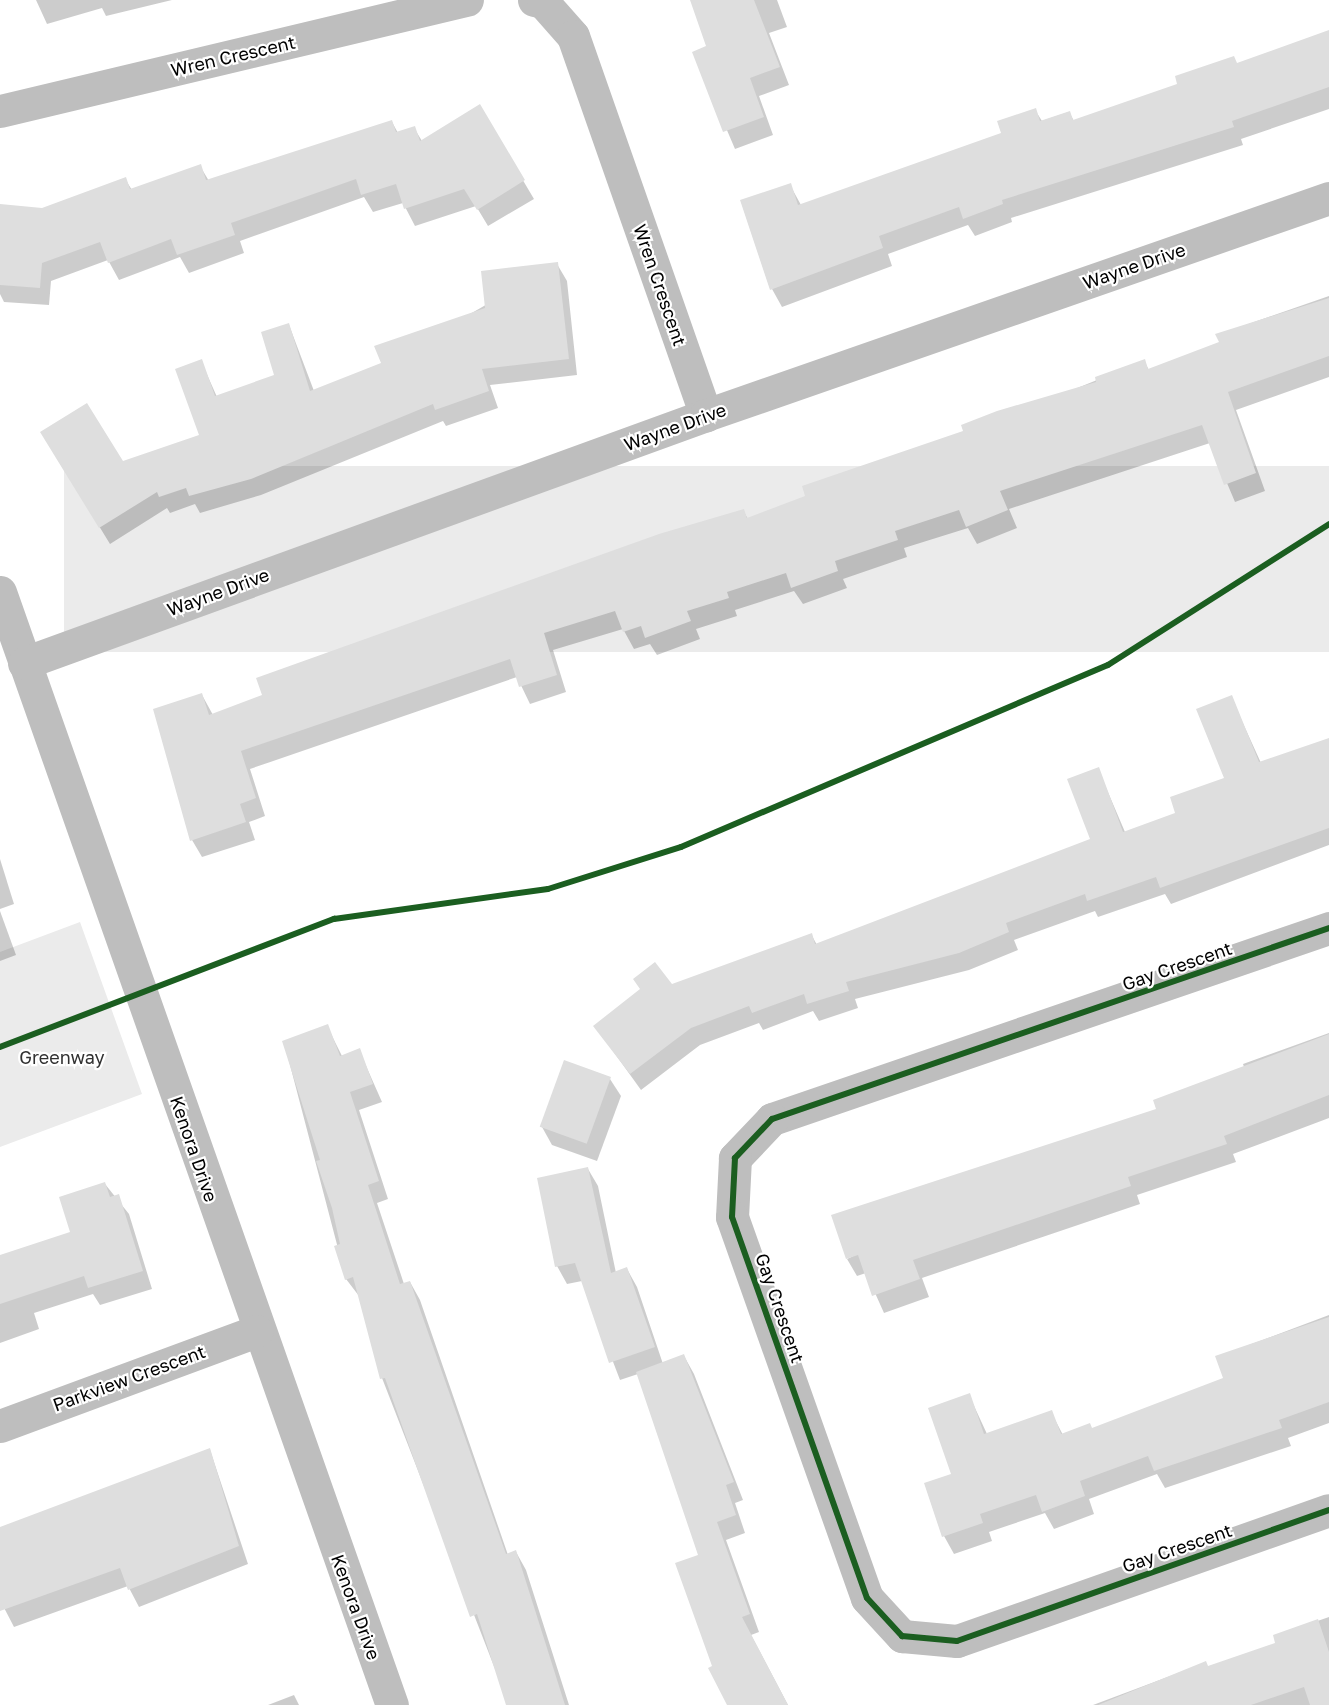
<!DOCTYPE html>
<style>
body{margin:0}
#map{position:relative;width:1329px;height:1705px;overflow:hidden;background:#fff;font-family:"Golos Text",sans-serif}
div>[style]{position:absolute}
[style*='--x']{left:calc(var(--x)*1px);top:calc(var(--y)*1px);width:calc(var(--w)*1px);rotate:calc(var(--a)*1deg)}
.green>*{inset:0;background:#ebebeb;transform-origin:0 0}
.shadow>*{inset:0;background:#0003}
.building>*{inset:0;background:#dedede;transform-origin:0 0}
.street>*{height:33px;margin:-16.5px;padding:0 16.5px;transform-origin:16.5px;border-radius:16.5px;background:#bebebe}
.cycleway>*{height:6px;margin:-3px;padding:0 3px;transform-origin:3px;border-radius:3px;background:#1b5e20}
span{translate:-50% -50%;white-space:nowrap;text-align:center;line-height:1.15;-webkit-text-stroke:4.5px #fff;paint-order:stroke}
.street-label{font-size:18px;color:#000}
.park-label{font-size:18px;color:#313131}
</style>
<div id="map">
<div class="green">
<div style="left:1329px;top:466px;width:186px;height:1265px;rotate:90deg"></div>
<div style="clip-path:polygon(80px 922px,142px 1094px,0 1147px,0 952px)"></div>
</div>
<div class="shadow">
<div style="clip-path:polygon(36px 0,172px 0,106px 16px,102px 8px,47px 24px)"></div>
<div style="clip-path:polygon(691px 0,777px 0,787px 27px,769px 33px,789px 85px,759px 96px,773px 135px,735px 149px,694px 53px,708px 47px)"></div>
<div style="clip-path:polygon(1329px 32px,1329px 109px,1241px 139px,1243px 145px,1011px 218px,1012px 222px,975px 236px,968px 225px,888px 254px,892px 266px,782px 307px,772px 289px,790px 185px,801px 205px,1002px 134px,1035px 110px,1042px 121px,1069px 112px,1074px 121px)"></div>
<div style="clip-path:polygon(479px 106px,534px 199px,488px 226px,476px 206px,415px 226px,403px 203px,373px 212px,364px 197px,240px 241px,244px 253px,189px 273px,180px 257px,119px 280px,108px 260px,51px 281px,49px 305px,4px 302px,0 294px,0 205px,42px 209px,125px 179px,132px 190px,200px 166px,209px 181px,392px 122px,398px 133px,414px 128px,422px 141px)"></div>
<div style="clip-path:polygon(557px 264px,567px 281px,577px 375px,490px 385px,498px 408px,446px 426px,443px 421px,261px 495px,200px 513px,195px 504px,170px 513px,167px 508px,110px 544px,52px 449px,122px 463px,201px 436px,201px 361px,217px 397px,276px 376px,289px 325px,314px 391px,383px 364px)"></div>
<div style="clip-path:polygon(1329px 296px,1329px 377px,1236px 410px,1265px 491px,1235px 502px,1210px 443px,1009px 509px,1017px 528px,977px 544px,968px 528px,904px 548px,907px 557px,843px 579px,847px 588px,803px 604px,794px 591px,735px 610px,737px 616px,696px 629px,700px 639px,657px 655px,650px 644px,634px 649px,623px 629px,553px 650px,566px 692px,530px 704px,517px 677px,250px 769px,265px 816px,249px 822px,255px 840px,202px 857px,192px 840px,202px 695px,213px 715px,743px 511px,748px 519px,807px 497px,1144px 361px,1149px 370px,1221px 342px,1217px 335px)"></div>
<div style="clip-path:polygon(1231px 697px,1261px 763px,1329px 739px,1329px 845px,1171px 904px,1165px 894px,1098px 917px,1095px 911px,1014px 940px,1018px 950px,969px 970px,855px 999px,858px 1008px,819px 1021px,813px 1011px,763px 1030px,759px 1023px,700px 1045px,641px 1090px,595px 1026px,671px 986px,811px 934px,817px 945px,1092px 840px,1098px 769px,1125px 832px,1177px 813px,1226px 779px)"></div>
<div style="clip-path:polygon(0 859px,14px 904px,0 909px)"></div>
<div style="clip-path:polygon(0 911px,16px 955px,0 961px)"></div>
<div style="clip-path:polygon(327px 1026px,342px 1056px,359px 1050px,382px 1102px,359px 1110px,388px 1199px,377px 1203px,404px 1284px,410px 1282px,420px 1300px,508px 1555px,516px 1552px,526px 1570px,569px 1705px,509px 1705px,382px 1378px,359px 1296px,346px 1279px,284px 1042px)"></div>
<div style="clip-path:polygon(1329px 1033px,1329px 1118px,1233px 1154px,1236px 1162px,1137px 1195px,1140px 1204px,922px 1278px,929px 1297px,884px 1313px,866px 1273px,857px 1276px,847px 1259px,1245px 1070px,1243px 1064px)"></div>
<div style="clip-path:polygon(565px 1062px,610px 1079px,621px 1096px,597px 1161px,552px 1145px,542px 1127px)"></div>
<div style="clip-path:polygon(588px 1169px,598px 1186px,616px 1273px,627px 1269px,637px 1287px,663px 1364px,684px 1356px,694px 1374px,743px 1500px,735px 1503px,745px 1533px,726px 1540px,759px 1632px,751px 1635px,788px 1705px,728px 1705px,714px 1667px,700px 1556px,638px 1374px,620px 1380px,582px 1281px,567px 1284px,557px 1266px)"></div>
<div style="clip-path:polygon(105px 1184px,129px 1214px,152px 1289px,100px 1305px,93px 1294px,34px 1313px,39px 1329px,0 1343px,0 1257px,72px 1233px)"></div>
<div style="clip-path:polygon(1329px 1315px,1329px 1423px,1288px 1438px,1291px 1446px,1165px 1488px,1157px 1474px,1089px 1499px,1094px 1514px,1054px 1529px,1045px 1513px,989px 1532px,992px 1541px,954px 1554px,944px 1536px,969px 1395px,987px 1434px,1051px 1412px,1063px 1435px,1092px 1429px,1224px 1379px,1217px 1357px)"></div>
<div style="clip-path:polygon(210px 1450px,248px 1564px,139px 1607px,128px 1586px,14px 1627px,0 1600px,0 1528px)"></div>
<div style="clip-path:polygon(1329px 1617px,1329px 1705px,1093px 1705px,1205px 1663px,1208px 1668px,1277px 1644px,1274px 1636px)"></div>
<div style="clip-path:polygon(294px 1695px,299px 1705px,268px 1705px)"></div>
</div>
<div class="building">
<div style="clip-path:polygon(690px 0,754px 0,780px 67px,750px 78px,764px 117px,723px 132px,692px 52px,706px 46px)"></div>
<div style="clip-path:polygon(1329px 30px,1329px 87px,1232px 121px,1234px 127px,1002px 200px,1003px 204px,963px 219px,959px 207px,879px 236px,883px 248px,770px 290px,740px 200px,791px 183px,798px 205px,1001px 133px,997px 121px,1036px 108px,1040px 121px,1070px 111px,1073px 120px,1177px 84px,1175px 76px,1234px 56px,1237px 63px)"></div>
<div style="clip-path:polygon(480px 104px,525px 180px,477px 210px,464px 189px,404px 209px,396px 184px,361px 195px,356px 179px,231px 223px,235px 235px,177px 255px,171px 239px,108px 263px,100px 242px,42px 263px,40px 288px,0 285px,0 204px,42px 208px,126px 177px,130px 189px,201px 164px,206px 180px,392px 120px,396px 132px,415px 126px,420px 141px)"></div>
<div style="clip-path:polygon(558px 262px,569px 359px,482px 369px,489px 391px,435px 410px,433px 404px,251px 479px,189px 496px,186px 488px,159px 497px,157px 492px,99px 528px,40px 432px,87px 403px,123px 461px,199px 435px,175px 369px,202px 359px,215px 396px,274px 375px,261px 332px,289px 323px,310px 391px,381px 363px,374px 346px,485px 308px,481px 271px)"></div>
<div style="clip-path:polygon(1329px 298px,1329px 356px,1228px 392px,1256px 473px,1224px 485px,1202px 425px,1000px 491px,1008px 510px,966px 527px,959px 510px,895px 531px,898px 540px,835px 561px,838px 571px,791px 588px,786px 573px,727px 592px,729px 598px,687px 611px,691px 621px,645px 638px,641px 626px,623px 632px,615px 611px,544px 633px,557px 675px,519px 687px,510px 659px,241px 751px,256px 798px,240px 804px,246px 822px,190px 841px,153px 709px,202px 693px,209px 715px,262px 695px,256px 678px,659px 534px,744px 509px,747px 518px,805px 496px,802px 486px,963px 431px,961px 425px,997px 411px,1096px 382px,1095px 377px,1145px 359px,1148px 369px,1219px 342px,1215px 334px)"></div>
<div style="clip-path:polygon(1232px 695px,1259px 762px,1329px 738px,1329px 828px,1160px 888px,1156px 877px,1087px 901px,1085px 894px,1006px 923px,1009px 932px,959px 953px,846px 982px,849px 991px,807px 1004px,804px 994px,752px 1013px,749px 1006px,691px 1028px,630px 1074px,593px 1026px,640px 989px,633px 979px,655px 962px,672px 984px,812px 933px,815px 944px,1090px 839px,1067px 779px,1099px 767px,1123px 832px,1175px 813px,1170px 797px,1224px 778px,1196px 709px)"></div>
<div style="clip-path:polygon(328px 1024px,340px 1056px,360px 1048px,373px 1084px,350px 1092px,379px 1181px,368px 1185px,400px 1284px,410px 1281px,506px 1554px,516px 1550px,565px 1705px,506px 1705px,477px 1614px,470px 1617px,385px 1378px,380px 1379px,353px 1277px,345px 1280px,334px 1246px,340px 1244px,332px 1208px,316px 1161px,320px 1160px,282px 1041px)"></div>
<div style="clip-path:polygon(1329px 1034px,1329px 1095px,1224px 1136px,1227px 1144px,1128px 1177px,1131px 1186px,913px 1260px,920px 1279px,872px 1296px,858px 1255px,846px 1259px,831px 1215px,1156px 1109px,1153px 1100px)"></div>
<div style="left:564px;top:1060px;width:50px;height:71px;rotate:20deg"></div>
<div style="clip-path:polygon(588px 1167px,611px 1273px,627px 1267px,655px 1347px,609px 1363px,575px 1263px,555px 1267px,537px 1178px)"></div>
<div style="clip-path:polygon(105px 1182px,110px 1197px,119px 1194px,143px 1271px,88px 1288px,84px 1276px,0 1304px,0 1255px,70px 1232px,59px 1197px)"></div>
<div style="clip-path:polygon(1329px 1317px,1329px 1402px,1279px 1420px,1282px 1428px,1154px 1471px,1148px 1456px,1080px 1481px,1085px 1496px,1042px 1512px,1036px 1495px,980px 1514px,983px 1523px,942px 1537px,924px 1483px,951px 1474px,928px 1408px,970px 1393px,984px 1434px,1052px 1410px,1061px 1434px,1090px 1423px,1092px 1428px,1223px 1378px,1215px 1356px)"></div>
<div style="clip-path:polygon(684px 1354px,734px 1482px,726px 1485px,736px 1515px,717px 1522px,750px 1614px,742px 1617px,788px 1705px,727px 1705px,708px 1668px,712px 1666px,675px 1563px,698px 1555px,636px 1372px)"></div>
<div style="clip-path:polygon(210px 1448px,239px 1546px,128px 1590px,120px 1568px,0 1611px,0 1527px)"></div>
<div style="clip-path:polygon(1318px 1619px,1329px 1652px,1329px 1705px,1310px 1705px,1304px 1687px,1251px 1705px,1098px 1705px,1206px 1661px,1208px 1666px,1275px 1643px,1273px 1635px)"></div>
</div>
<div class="street">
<div style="--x:534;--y:0;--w:9;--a:13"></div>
<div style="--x:543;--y:2;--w:45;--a:48.6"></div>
<div style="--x:573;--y:36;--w:402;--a:70.7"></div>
<div style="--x:0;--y:111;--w:480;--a:-13.4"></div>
<div style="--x:0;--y:592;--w:1180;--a:70.6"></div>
<div style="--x:24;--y:663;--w:726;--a:-19.98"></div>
<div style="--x:706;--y:415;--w:660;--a:-19.2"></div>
<div style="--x:1329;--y:928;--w:589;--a:161.07"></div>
<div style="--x:772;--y:1119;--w:54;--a:133.5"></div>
<div style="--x:735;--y:1158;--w:59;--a:92.9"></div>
<div style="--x:732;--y:1217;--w:404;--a:70.5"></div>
<div style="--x:867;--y:1598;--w:52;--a:47.4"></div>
<div style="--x:902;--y:1636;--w:55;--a:5.2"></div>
<div style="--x:957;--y:1641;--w:394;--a:-19.4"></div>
<div style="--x:0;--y:1426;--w:274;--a:-20.3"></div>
</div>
<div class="cycleway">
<div style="--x:1329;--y:928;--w:589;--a:161.07"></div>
<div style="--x:772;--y:1119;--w:54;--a:133.5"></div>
<div style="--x:735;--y:1158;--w:59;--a:92.9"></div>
<div style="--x:732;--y:1217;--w:404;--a:70.5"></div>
<div style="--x:867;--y:1598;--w:52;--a:47.4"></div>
<div style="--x:902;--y:1636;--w:55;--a:5.2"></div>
<div style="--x:957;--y:1641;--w:394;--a:-19.4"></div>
<div style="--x:0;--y:1047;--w:358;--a:-21"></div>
<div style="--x:334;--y:919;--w:216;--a:-8"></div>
<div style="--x:548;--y:889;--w:139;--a:-17.5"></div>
<div style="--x:681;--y:847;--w:464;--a:-23.1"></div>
<div style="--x:1108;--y:665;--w:262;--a:-32.5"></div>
</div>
<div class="street-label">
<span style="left:233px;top:56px;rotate:-13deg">Wren Crescent</span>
<span style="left:1134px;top:266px;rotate:-19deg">Wayne Drive</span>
<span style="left:660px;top:285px;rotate:71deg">Wren Crescent</span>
<span style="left:675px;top:427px;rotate:-20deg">Wayne Drive</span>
<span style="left:218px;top:592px;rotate:-20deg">Wayne Drive</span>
<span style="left:1177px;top:966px;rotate:-19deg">Gay Crescent</span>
<span style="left:194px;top:1149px;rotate:71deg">Kenora Drive</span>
<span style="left:780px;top:1308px;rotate:71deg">Gay Crescent</span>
<span style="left:129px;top:1378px;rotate:-20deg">Parkview Crescent</span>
<span style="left:1177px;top:1548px;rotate:-19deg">Gay Crescent</span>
<span style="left:356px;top:1607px;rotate:70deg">Kenora Drive</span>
</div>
<div class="park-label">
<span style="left:62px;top:1057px">Greenway</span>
</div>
</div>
